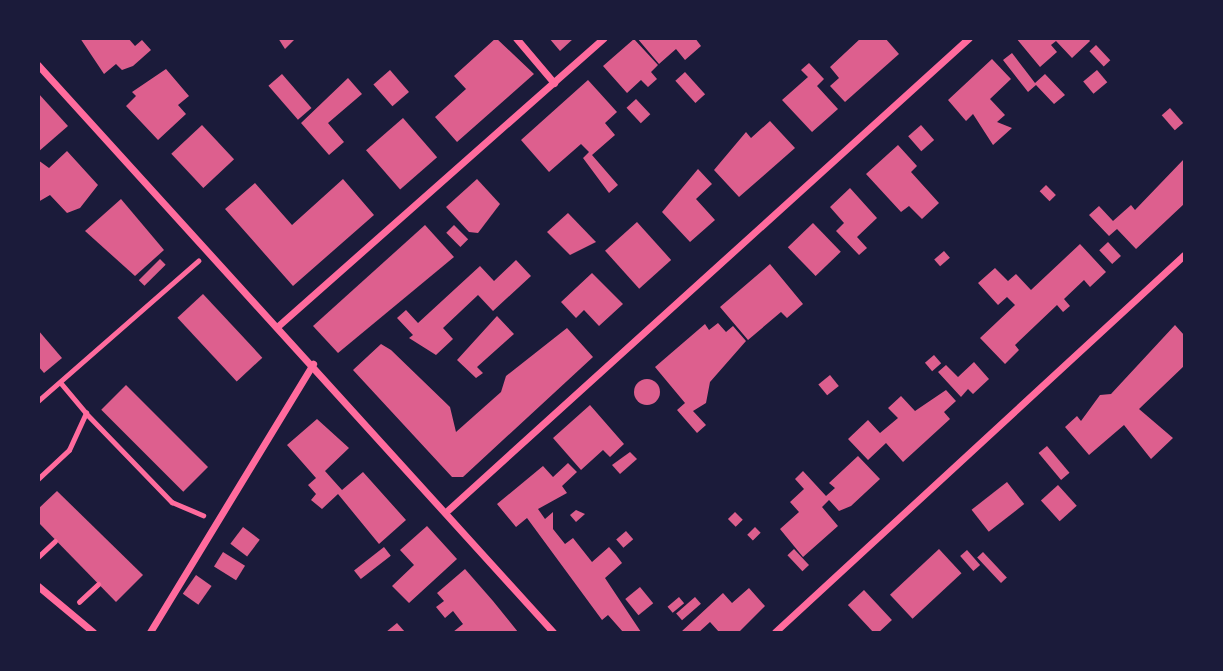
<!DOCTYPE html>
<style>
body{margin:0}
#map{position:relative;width:1223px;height:671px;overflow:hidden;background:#1b1b3a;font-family:"IBM Plex Sans",sans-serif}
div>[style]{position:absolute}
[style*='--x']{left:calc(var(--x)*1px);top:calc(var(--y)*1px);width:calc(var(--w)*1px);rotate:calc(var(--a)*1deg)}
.building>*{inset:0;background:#dd5f8e;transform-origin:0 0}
.round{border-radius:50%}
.path>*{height:4.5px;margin:-2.25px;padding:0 2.25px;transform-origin:2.25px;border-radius:2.25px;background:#ff6b9d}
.minor>*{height:7px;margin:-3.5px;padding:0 3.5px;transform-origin:3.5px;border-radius:3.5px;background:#ff6b9d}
span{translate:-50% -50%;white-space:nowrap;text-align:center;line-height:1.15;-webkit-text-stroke:5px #1b1b3a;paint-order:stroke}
.frame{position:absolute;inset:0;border:40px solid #1b1b3a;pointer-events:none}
</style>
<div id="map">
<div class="building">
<div style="clip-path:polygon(80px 38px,128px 38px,135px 46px,142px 40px,151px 50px,133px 66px,122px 70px,116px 64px,104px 74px)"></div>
<div style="clip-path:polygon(278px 38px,296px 38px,285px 49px)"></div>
<div style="clip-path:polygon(496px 38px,534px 74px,457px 142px,435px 117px,466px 89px,454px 76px)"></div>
<div style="clip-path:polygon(549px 38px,574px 38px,560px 51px)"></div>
<div style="clip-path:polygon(637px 38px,695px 38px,701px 46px,685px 60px,676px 49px,659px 64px)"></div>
<div style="clip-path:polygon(861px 38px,885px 38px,899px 54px,845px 102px,830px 86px,839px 78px,830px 67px)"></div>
<div style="clip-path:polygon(1016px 38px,1088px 38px,1090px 41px,1072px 58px,1056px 41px,1051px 45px,1057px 52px,1040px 67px)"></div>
<div style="clip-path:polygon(634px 39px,658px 65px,651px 72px,657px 79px,648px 87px,641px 80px,627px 93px,603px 66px)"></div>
<div style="left:1096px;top:45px;width:21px;height:9px;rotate:47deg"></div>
<div style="clip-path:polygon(1012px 53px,1035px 83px,1045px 74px,1065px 95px,1054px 104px,1036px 85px,1028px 92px,1003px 60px)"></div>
<div style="clip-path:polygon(992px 59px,1011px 79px,990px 99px,1005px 115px,997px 122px,1012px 128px,993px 145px,973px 114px,966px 121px,948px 100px)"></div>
<div style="clip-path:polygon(809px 63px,824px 79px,817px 86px,838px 109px,812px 132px,782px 100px,808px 77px,801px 70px)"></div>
<div style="clip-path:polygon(166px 69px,189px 96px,178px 105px,186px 114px,158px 140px,126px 106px,136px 96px,132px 92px)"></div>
<div style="left:390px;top:70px;width:29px;height:22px;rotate:49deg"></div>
<div style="left:1097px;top:70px;width:16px;height:18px;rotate:50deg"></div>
<div style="left:685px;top:72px;width:30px;height:13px;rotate:48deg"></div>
<div style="left:282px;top:74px;width:45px;height:18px;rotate:49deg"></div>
<div style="clip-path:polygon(348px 78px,362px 94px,328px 123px,344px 142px,329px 155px,301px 123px)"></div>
<div style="clip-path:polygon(588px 80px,617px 112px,605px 123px,615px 135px,592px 155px,618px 185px,609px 193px,583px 158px,589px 152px,581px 144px,549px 172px,521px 140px)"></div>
<div style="clip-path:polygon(38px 93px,68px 126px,38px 152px)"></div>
<div style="left:636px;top:99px;width:21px;height:13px;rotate:47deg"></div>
<div style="left:1170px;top:108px;width:20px;height:11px;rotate:49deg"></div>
<div style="left:403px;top:118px;width:52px;height:49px;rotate:49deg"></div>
<div style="clip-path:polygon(770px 121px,795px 148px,739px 197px,714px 170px,746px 132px,751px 138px)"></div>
<div style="left:202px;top:125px;width:47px;height:42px;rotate:47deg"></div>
<div style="left:921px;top:125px;width:20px;height:17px;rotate:49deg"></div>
<div style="clip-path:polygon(898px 145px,917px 166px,911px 172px,939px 203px,922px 219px,909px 206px,901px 212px,866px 174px)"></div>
<div style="clip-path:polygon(67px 151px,98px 185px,80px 208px,67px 213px,50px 195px,38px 202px,38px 160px,49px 168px)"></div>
<div style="clip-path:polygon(1184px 159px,1184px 204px,1136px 249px,1117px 229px,1109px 236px,1089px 215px,1099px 206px,1113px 221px,1131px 205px,1135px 210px)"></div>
<div style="clip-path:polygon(698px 169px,712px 184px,696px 199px,715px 220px,690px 242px,662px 212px)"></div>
<div style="clip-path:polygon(343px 179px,374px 215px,293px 286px,225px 209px,255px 183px,292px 225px)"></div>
<div style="clip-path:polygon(477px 179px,500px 204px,478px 233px,469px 232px,446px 207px)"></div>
<div style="left:1046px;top:185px;width:14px;height:9px;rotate:45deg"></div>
<div style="clip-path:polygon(850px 188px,877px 218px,857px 237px,867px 248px,859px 255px,836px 231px,844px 223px,830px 207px)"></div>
<div style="clip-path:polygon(121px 199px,164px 250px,135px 276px,85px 231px)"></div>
<div style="clip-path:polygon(568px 213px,596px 242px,570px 255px,547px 232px)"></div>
<div style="left:637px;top:222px;width:51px;height:43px;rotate:48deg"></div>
<div style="left:813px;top:223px;width:40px;height:35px;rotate:46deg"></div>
<div style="clip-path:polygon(425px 225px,454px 257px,338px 353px,313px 326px)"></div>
<div style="left:454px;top:225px;width:20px;height:11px;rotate:45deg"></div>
<div style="left:1108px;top:242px;width:19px;height:12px;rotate:47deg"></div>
<div style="clip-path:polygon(1080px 244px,1106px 272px,1090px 287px,1084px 280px,1064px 299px,1070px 306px,1063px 312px,1057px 305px,1015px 345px,1019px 350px,1005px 364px,980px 338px,1015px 305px,1007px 297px,998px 305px,978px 283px,995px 268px,1008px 281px,1016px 274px,1031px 290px)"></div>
<div style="left:944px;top:251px;width:9px;height:13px;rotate:49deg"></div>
<div style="left:160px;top:259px;width:8px;height:30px;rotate:45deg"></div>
<div style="clip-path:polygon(516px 260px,531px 276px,493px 311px,478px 295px,443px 328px,453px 339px,436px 355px,409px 338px,413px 335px,397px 318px,406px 310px,418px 323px,480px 266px,494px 281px)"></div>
<div style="clip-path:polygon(770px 264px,803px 304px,787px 318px,781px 312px,748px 340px,720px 307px)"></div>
<div style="clip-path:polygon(592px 273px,623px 304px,599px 326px,584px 310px,576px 318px,561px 302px)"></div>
<div style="left:203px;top:294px;width:87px;height:35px;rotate:47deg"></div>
<div style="clip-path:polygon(497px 316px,514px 334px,477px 367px,483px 373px,476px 378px,457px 360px)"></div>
<div style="clip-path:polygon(718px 323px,726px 332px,733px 326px,746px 341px,710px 382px,706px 403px,693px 411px,706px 425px,697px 433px,677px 410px,685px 403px,655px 367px,705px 324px,709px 330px)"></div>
<div style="clip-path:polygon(1175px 325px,1184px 335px,1184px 366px,1139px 409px,1173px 438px,1151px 459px,1124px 425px,1089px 455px,1065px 427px,1077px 416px,1081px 421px,1100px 395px,1111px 394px)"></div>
<div style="clip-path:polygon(567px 328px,593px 357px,463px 477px,452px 477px,353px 370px,381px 344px,391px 350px,450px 407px,456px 432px,501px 392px,506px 376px)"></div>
<div style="clip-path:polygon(38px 330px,62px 358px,44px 373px,38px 366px)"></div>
<div style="left:934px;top:355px;width:11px;height:12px;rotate:49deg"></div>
<div style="clip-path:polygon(974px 362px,989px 379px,973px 394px,968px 389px,961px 397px,938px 372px,946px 365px,958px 377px)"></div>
<div style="left:830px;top:375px;width:14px;height:15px;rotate:51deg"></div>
<div class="round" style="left:634px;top:379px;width:26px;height:26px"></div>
<div style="left:126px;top:385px;width:116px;height:35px;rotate:45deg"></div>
<div style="clip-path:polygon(946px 390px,956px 401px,944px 412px,950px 419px,903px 462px,886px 443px,868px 460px,848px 439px,868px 420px,880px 433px,898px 418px,888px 408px,901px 396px,915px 411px)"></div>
<div style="clip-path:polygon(590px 405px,624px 444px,610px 457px,603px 450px,581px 470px,553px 438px)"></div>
<div style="clip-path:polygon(317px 419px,349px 448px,325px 471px,333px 480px,342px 490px,363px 472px,406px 520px,379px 544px,338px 494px,322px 509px,311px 500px,316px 494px,308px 485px,316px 478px,287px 445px)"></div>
<div style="left:1047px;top:446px;width:35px;height:11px;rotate:50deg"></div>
<div style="clip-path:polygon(630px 452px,637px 459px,620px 474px,612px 465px)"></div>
<div style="clip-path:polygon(858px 456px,880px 479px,851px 506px,839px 511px,829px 500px,822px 507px,838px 526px,803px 557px,780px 529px,799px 512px,790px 502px,804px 489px,795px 479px,803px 471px,826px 496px,835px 488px,829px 483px)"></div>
<div style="clip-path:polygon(568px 463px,577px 472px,562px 486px,567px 493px,538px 509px,545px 519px,553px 512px,553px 529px,565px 544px,573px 538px,592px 562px,609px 547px,616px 555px,622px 563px,605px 578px,641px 632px,623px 632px,608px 615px,602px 620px,527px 518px,516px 527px,497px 504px,543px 466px,553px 477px)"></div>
<div style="left:1007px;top:482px;width:28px;height:45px;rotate:52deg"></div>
<div style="left:1058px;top:485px;width:28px;height:23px;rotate:48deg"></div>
<div style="clip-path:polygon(57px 491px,143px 575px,116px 602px,38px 522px,38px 509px)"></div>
<div style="clip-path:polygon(576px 510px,585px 514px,576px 522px,570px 515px)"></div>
<div style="left:735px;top:512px;width:11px;height:10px;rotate:45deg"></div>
<div style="clip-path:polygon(427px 526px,457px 559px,409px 603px,392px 586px,414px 565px,400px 550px)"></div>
<div style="left:243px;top:527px;width:21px;height:21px;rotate:37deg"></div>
<div style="left:755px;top:527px;width:8px;height:11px;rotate:45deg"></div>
<div style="left:626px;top:531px;width:11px;height:13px;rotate:49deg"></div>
<div style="left:384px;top:547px;width:11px;height:38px;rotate:52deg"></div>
<div style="left:794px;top:549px;width:22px;height:9px;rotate:47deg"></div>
<div style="left:939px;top:549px;width:33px;height:67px;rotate:47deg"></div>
<div style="left:967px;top:550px;width:20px;height:9px;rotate:49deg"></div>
<div style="left:223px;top:552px;width:26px;height:17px;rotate:32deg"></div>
<div style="left:983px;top:552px;width:35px;height:8px;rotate:47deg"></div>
<div style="clip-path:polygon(465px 569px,493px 601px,518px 632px,453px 632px,463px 624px,453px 611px,445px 618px,436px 607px,444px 601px,437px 593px)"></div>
<div style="left:196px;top:575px;width:19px;height:23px;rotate:35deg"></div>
<div style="left:640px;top:587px;width:21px;height:19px;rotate:51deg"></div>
<div style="clip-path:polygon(749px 588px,765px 606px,739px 632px,719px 632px,710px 622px,699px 632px,681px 632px,723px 593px,732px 603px)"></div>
<div style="left:864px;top:590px;width:41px;height:22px;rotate:47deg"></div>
<div style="left:679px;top:597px;width:8px;height:15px;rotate:50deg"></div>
<div style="left:695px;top:597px;width:9px;height:25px;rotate:49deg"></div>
<div style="clip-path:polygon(397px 623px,405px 632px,386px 632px)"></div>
</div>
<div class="path">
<div style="--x:61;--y:383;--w:39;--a:50"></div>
<div style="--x:38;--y:401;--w:213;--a:-41.2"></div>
<div style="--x:38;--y:479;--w:42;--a:-43.1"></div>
<div style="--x:69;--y:450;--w:41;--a:-65.3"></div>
<div style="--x:86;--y:413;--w:124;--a:46"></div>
<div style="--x:172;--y:502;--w:34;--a:23"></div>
<div style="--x:38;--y:557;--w:23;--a:-43"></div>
<div style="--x:79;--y:602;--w:26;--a:-43"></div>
</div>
<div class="minor">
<div style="--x:516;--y:38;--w:59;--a:49.8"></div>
<div style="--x:38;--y:65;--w:766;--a:47.75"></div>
<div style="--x:278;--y:326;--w:435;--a:-41.5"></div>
<div style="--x:448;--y:510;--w:703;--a:-42.18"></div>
<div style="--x:38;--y:586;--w:72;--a:39.9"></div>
<div style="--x:150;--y:632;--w:314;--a:-58.7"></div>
<div style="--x:775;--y:632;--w:556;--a:-42.67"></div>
</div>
<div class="frame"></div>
</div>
